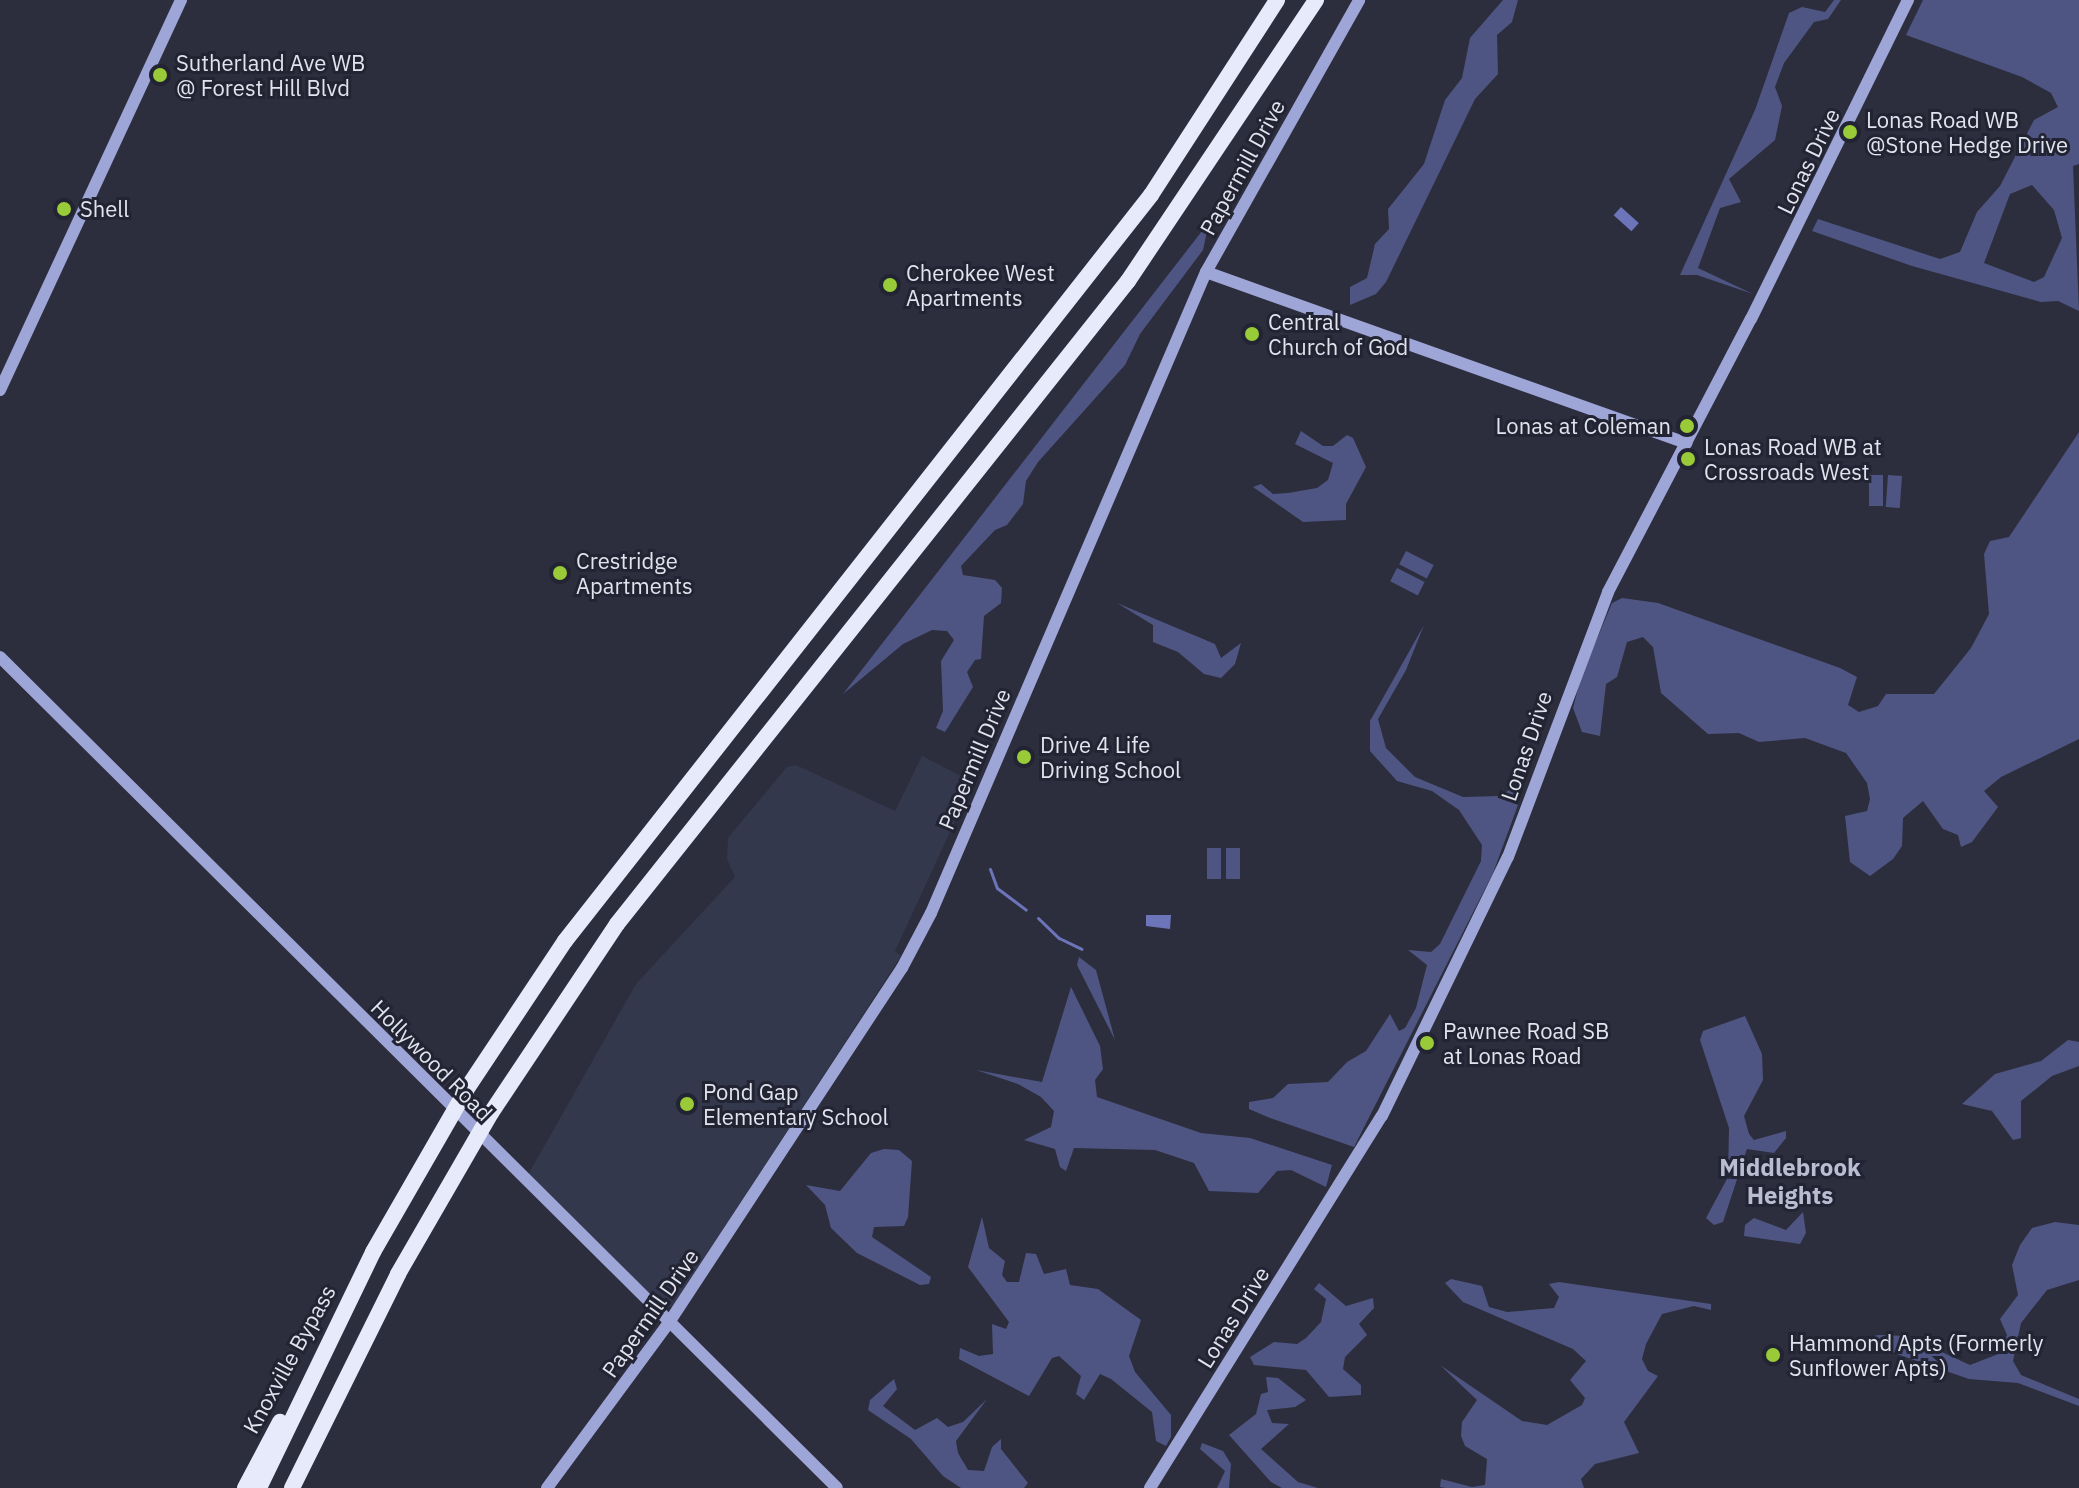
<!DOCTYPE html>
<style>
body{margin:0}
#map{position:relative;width:2079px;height:1488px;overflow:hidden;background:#2c2e3e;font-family:"IBM Plex Sans",sans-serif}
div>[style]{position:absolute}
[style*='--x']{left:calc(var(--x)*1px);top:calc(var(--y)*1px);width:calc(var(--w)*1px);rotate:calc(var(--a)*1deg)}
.built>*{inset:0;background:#34384c}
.green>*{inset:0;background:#4f5582;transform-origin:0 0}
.water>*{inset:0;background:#6c75b9;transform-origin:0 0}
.stream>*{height:3px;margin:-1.5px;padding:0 1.5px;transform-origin:1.5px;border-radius:1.5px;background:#6c75b9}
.secondary>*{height:12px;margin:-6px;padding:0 6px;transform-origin:6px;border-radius:6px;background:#9ea6d7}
.highway>*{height:16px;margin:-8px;padding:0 8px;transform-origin:8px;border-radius:8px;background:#e7eafa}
.dots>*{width:22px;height:22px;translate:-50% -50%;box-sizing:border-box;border:4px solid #222433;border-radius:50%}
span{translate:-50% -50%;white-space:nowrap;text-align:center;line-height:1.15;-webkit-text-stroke:6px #222433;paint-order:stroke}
.poi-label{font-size:22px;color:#e1e3ed}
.left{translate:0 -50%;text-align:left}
.right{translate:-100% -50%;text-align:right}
.street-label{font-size:22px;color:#e1e3ed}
.neighbourhood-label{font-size:24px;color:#babdd1;font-weight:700}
</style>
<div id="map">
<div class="built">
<div style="clip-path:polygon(922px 756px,973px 782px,895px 951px,901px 956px,673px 1306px,664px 1308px,528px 1175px,636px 984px,735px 877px,727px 859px,728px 838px,787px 767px,796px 765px,895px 811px)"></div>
</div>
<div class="green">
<div style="clip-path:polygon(1503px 0,1518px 0,1512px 22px,1497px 35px,1498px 74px,1475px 99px,1386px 282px,1376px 294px,1350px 305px,1350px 287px,1367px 278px,1375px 244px,1389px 229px,1388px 209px,1424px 164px,1445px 100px,1462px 78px,1470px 38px)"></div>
<div style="clip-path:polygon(1834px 0,1841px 0,1828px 19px,1814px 22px,1784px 63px,1775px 87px,1782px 106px,1775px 140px,1729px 179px,1741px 202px,1720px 208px,1698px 268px,1753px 294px,1697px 275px,1680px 275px,1755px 110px,1789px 13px,1802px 7px,1825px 12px)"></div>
<div style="clip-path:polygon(evenodd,1923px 0,2079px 0,2079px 164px,2073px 166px,2079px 311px,2058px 301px,2041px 302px,1912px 266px,1812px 231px,1818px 219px,1940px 259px,1960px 252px,1977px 212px,2000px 186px,2034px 120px,2058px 107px,2051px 93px,2022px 77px,1906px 35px,1923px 0,2032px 185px,2054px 210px,2062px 238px,2044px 277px,2034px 282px,1984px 263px,2010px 194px,2032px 185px)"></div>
<div style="clip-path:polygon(1209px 222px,1203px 250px,1140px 334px,1125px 365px,1038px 462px,1026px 481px,1023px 504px,1007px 525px,995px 530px,961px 566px,963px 575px,995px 580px,1002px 588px,1001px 603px,984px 616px,981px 659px,975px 660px,967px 672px,973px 687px,945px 732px,936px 728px,943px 711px,941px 661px,954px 640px,947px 631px,932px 630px,903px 644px,843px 694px)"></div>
<div style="clip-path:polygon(1301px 431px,1323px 446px,1333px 446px,1347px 435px,1353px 438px,1366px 467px,1346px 504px,1346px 520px,1303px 522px,1253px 487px,1261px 484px,1273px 494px,1288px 493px,1317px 488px,1328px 480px,1333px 463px,1295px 444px)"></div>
<div style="clip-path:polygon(2079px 432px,2079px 739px,2001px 777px,1984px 791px,1998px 807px,1972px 842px,1961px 847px,1958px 835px,1943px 829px,1923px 801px,1903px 818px,1902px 846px,1893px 859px,1870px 876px,1850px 862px,1845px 816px,1867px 811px,1870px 799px,1867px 783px,1846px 753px,1805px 738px,1759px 742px,1739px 733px,1708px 734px,1661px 693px,1653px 647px,1643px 637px,1627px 642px,1617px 677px,1606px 684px,1600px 736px,1582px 732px,1573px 708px,1581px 677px,1612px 603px,1622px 598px,1658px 603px,1840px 668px,1857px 677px,1848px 705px,1859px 712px,1878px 706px,1886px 694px,1934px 694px,1971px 648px,1989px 614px,1984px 554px,1990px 541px,2009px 537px)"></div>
<div style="left:1869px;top:475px;width:14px;height:31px"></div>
<div style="left:1888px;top:475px;width:14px;height:32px;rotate:4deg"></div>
<div style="left:1406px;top:551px;width:31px;height:15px;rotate:27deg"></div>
<div style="left:1397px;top:568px;width:31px;height:15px;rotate:27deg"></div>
<div style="clip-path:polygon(1117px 603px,1215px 644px,1221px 658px,1241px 643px,1235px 664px,1221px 678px,1204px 674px,1178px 652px,1153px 642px,1153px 625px)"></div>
<div style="clip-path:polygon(1424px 625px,1406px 670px,1378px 719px,1386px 748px,1415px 777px,1463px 797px,1500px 796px,1515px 786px,1520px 790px,1518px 805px,1493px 873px,1354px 1147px,1270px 1118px,1249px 1109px,1249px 1102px,1273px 1098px,1288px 1084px,1328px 1082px,1347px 1062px,1366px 1051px,1390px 1014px,1399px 1031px,1405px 1028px,1416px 1008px,1427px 965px,1408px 950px,1431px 952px,1440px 944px,1481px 861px,1482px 845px,1459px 810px,1432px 791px,1397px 781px,1370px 751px,1370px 721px)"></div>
<div style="left:1207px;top:848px;width:14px;height:31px"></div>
<div style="left:1226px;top:848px;width:14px;height:31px"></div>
<div style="clip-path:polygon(1079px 957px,1096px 970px,1115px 1040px,1077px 965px)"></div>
<div style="clip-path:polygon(1071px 987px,1100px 1046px,1103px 1069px,1095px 1080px,1097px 1097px,1201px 1133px,1250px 1138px,1332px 1165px,1326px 1187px,1291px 1170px,1277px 1171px,1258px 1193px,1209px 1191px,1194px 1163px,1155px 1150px,1074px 1148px,1066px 1171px,1060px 1167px,1055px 1149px,1024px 1140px,1051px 1127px,1054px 1111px,1041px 1097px,1018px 1084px,976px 1070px,1042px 1082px)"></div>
<div style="clip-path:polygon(1745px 1016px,1762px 1054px,1763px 1080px,1744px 1116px,1749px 1134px,1754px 1140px,1786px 1131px,1786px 1138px,1774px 1153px,1747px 1149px,1723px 1222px,1714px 1225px,1706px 1218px,1728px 1177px,1729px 1128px,1700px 1040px,1703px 1031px)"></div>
<div style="clip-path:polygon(2068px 1040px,2079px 1042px,2079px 1066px,2052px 1076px,2021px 1101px,2021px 1138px,2013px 1140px,1992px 1111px,1962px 1104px,1995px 1074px,2041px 1061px)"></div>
<div style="clip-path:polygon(884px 1149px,899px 1150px,912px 1161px,908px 1217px,904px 1226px,874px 1227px,872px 1237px,931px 1277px,929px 1284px,920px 1285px,857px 1253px,831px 1228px,825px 1205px,806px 1185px,840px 1191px,871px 1153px)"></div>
<div style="clip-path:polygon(1803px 1212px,1806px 1233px,1800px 1244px,1744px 1236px,1745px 1225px,1754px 1218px,1786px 1230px)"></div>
<div style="clip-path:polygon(982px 1217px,989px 1248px,1005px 1261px,1002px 1275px,1007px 1282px,1019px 1282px,1026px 1253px,1036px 1254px,1044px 1274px,1066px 1269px,1070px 1285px,1098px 1289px,1141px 1320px,1129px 1356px,1135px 1372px,1171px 1415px,1171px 1437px,1166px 1446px,1156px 1441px,1152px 1412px,1111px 1379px,1100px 1374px,1084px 1400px,1076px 1394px,1081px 1376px,1059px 1356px,1052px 1358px,1029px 1396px,959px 1359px,960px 1348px,979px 1356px,993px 1354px,992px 1324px,1006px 1329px,1009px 1322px,968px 1267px)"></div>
<div style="clip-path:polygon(2055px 1222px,2079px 1225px,2079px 1280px,2047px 1290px,2021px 1323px,2013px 1361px,2021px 1375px,2079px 1399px,2079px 1406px,2018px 1383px,1969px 1379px,1868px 1344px,1867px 1338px,1878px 1335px,1907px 1336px,1970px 1365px,2001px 1353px,2007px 1335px,2000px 1319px,2018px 1295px,2012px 1265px,2020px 1245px,2032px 1228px)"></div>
<div style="clip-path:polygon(1451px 1279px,1482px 1286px,1489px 1307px,1507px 1312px,1554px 1308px,1559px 1297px,1549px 1284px,1559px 1282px,1711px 1304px,1711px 1310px,1694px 1306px,1662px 1314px,1646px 1344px,1642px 1359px,1648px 1371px,1658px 1376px,1624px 1422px,1639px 1453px,1595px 1464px,1581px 1479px,1584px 1488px,1446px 1488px,1440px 1487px,1441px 1479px,1472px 1487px,1485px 1485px,1487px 1459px,1465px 1446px,1461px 1436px,1462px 1422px,1477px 1400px,1440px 1365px,1522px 1421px,1547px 1425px,1582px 1405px,1585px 1398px,1570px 1380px,1586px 1361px,1573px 1349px,1463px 1302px,1445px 1283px)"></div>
<div style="clip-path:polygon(1319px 1283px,1346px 1306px,1373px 1298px,1374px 1308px,1359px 1324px,1367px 1335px,1345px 1357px,1343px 1369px,1361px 1385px,1361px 1395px,1329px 1397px,1306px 1370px,1254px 1365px,1250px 1357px,1274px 1342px,1297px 1344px,1306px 1338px,1321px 1322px,1326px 1299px,1314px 1289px)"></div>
<div style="clip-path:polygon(1266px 1377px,1278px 1378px,1306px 1400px,1295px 1407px,1267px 1410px,1272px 1423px,1289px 1424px,1261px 1449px,1298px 1482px,1318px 1488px,1282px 1488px,1271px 1482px,1229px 1435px,1256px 1414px,1261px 1394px,1268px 1392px)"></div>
<div style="clip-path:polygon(894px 1379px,897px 1389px,883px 1406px,915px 1430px,937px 1418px,948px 1427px,963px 1422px,987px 1399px,956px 1441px,958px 1453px,968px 1470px,984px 1471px,992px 1447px,1001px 1439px,1001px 1449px,1028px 1483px,1024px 1488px,961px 1488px,943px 1476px,911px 1439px,868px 1410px,870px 1400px)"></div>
<div style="clip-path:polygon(1202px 1443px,1223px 1451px,1231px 1464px,1229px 1488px,1217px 1488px,1225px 1471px,1200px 1449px)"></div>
</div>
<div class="water">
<div style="left:1621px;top:207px;width:24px;height:11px;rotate:42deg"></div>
<div style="clip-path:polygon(1146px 915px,1171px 915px,1170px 929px,1146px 926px)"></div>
</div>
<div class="stream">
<div style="--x:990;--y:869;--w:20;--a:70"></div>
<div style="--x:997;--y:888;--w:36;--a:37"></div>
<div style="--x:1038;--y:918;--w:29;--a:44"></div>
<div style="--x:1059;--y:938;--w:25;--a:26"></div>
</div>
<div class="secondary">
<div style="--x:1206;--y:272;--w:510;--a:19.61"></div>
<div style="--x:0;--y:390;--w:430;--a:-65.1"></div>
<div style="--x:0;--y:657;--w:1179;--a:44.79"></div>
<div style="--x:547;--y:1488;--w:204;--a:-53.6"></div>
<div style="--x:668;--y:1324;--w:426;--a:-56.7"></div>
<div style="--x:902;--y:968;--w:62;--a:-62.2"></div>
<div style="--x:931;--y:913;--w:697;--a:-66.78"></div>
<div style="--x:1206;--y:272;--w:312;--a:-60.6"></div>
<div style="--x:1150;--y:1488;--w:438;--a:-58.1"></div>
<div style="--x:1382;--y:1116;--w:288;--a:-64.1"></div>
<div style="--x:1508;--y:857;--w:283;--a:-69.3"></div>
<div style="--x:1608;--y:592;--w:308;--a:-62.4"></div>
<div style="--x:1751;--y:319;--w:356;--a:-63.8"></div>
</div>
<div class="highway">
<div style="--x:245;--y:1488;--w:75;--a:-62.1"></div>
<div style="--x:259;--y:1488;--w:262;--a:-64.2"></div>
<div style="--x:373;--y:1252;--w:187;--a:-60.1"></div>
<div style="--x:466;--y:1090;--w:179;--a:-56.4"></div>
<div style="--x:565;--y:941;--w:949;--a:-51.85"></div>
<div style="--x:1151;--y:195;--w:232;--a:-57.1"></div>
<div style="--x:292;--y:1488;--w:239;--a:-63.6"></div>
<div style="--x:398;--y:1274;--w:186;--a:-60"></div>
<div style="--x:491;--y:1113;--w:227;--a:-56.3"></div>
<div style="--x:617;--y:924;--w:821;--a:-51.53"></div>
<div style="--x:1128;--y:281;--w:338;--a:-56.2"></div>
</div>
<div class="dots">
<div style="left:160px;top:75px;background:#98cb37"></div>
<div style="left:1850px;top:132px;background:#98cb37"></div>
<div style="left:64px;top:209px;background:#98cb37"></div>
<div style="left:890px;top:285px;background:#98cb37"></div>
<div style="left:1252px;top:334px;background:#98cb37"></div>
<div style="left:1687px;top:426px;background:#98cb37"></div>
<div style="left:1688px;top:459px;background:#98cb37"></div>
<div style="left:560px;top:573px;background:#98cb37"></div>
<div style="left:1024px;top:757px;background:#98cb37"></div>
<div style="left:1427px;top:1043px;background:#98cb37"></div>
<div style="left:687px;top:1104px;background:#98cb37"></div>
<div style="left:1773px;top:1355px;background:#98cb37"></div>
</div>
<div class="poi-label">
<span class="left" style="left:176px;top:75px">Sutherland Ave WB<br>@ Forest Hill Blvd</span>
<span class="left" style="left:1866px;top:132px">Lonas Road WB<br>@Stone Hedge Drive</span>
<span class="left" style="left:80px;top:209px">Shell</span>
<span class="left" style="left:906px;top:285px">Cherokee West<br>Apartments</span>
<span class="left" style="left:1268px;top:334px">Central<br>Church of God</span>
<span class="right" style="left:1671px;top:426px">Lonas at Coleman</span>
<span class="left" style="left:1704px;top:459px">Lonas Road WB at<br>Crossroads West</span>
<span class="left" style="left:576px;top:573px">Crestridge<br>Apartments</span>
<span class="left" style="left:1040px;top:757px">Drive 4 Life<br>Driving School</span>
<span class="left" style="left:1443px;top:1043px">Pawnee Road SB<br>at Lonas Road</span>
<span class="left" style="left:703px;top:1104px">Pond Gap<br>Elementary School</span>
<span class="left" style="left:1789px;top:1355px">Hammond Apts (Formerly<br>Sunflower Apts)</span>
</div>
<div class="street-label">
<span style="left:1808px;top:161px;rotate:-64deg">Lonas Drive</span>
<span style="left:1242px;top:167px;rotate:-61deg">Papermill Drive</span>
<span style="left:1526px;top:746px;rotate:-71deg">Lonas Drive</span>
<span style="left:974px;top:759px;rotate:-67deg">Papermill Drive</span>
<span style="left:432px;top:1060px;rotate:45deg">Hollywood Road</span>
<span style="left:650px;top:1313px;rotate:-55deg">Papermill Drive</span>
<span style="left:1233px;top:1317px;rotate:-58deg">Lonas Drive</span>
<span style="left:289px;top:1359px;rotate:-61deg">Knoxville Bypass</span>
</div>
<div class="neighbourhood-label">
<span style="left:1790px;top:1182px">Middlebrook<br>Heights</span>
</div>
</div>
